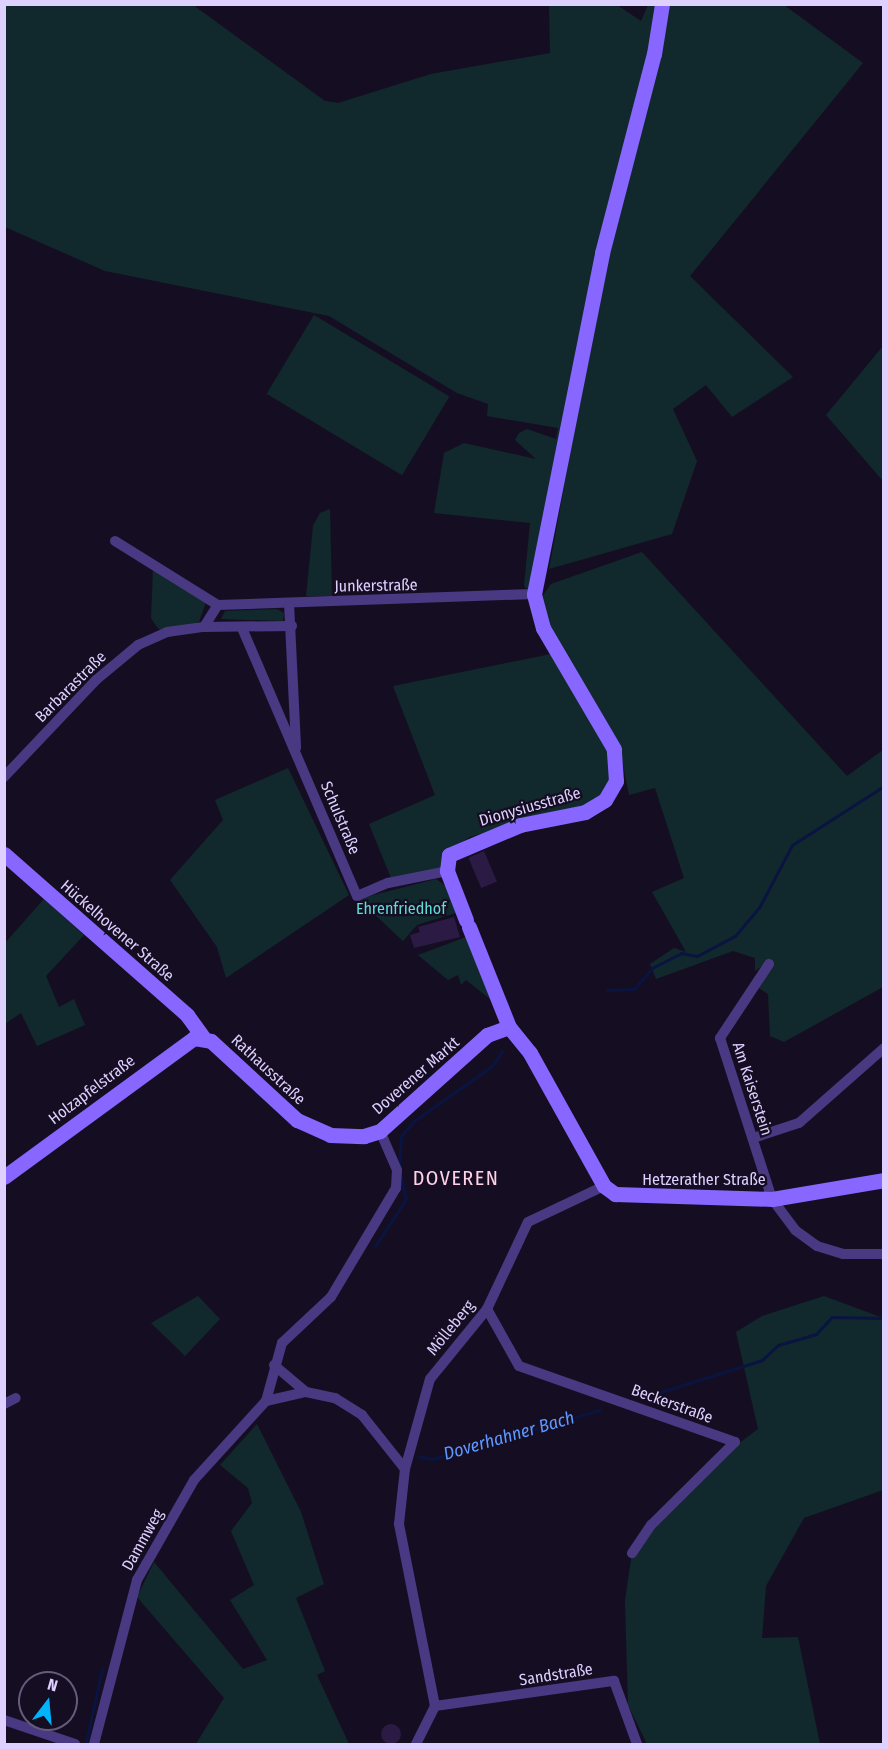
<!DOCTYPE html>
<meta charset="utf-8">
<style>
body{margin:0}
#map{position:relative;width:888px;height:1749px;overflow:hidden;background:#150e23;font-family:"Fira Sans Condensed",sans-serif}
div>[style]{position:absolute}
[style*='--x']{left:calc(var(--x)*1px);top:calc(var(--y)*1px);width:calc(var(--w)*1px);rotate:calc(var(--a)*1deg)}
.green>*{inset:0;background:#11292d;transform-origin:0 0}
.stream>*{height:3px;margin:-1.5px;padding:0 1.5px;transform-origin:1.5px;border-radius:1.5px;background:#0a1440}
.building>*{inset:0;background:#2a1a44;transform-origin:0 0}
.round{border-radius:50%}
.street>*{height:10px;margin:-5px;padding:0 5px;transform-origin:5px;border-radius:5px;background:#493982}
.secondary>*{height:15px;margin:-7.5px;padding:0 7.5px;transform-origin:7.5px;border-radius:7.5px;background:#8767ff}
span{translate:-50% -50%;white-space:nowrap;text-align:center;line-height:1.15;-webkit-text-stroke:4.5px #150e23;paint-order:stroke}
.street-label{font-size:16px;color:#ded0ff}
.park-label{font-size:16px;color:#5cdfd6}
.water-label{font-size:18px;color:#5e97ff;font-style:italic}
.quarter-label{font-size:20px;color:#ffd2e6;letter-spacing:1.5px}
.frame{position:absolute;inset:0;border:6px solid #ded0ff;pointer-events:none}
.north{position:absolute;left:18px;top:1671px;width:60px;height:60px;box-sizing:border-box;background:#150e23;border:2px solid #655c7b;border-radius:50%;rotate:16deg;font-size:16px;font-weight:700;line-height:24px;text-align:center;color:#ded0ff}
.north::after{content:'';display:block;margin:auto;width:21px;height:27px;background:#00b4fb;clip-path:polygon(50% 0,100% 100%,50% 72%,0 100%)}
</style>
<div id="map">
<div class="green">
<div style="clip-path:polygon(4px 5px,193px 5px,325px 101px,338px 103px,431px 74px,550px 53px,549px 5px,617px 5px,641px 21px,648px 5px,658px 5px,529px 591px,524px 586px,530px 523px,434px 513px,444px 453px,464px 443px,536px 459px,515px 440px,519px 433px,527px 429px,556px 439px,558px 428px,487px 416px,488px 404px,457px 393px,329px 316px,105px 271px,5px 227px)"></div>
<div style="clip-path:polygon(667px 5px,784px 5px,863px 63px,690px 276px,793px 377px,732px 417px,706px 385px,673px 409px,697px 461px,672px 534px,549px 569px,607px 251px)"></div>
<div style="left:314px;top:315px;width:158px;height:92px;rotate:31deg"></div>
<div style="clip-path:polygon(883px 346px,883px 481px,826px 415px)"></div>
<div style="clip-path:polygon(330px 509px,332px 596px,306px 596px,313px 526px,320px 513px)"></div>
<div style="clip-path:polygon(642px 552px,847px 776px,883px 750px,883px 987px,784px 1042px,770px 1036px,768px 994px,754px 985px,765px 964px,755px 971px,755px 958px,733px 951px,656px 979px,650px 964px,674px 948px,686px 952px,652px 892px,684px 878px,655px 788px,629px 795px,621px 754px,546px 625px,541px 598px,551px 584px)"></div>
<div style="clip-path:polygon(153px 569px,206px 602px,199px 622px,161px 631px,157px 627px,151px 618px)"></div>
<div style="clip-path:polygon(277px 609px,284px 613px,283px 621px,221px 619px,225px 611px)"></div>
<div style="clip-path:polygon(551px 654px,611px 753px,613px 781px,594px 802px,470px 837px,453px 848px,440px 869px,391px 878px,369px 824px,435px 795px,393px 686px)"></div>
<div style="clip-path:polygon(288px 768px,349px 895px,226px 978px,217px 947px,170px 880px,223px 820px,215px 800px)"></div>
<div style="clip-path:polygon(436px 879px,450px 889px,459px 912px,417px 925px,403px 941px,358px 899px)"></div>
<div style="clip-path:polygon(44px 899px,84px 935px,46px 976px,59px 1007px,74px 999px,85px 1025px,37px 1046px,21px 1013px,5px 1024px,5px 943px)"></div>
<div style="clip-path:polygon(466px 937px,494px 1002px,466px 980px,461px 985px,458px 975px,448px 980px,418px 955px)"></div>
<div style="clip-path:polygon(198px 1296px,220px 1319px,185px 1356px,151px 1323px)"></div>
<div style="clip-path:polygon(824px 1296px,883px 1318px,883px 1490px,804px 1518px,766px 1586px,762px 1638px,798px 1637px,820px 1744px,647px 1744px,628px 1705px,625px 1600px,632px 1553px,718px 1459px,758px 1429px,736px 1332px,762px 1316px)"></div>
<div style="clip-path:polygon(257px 1424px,301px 1512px,324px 1584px,296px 1598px,325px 1671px,317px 1675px,349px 1744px,196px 1744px,224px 1698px,137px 1597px,154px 1562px,243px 1669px,267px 1660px,230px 1600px,254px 1585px,231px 1531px,252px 1503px,248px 1488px,220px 1465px)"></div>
</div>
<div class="stream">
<div style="--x:607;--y:990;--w:27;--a:-2"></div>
<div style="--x:634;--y:989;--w:28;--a:-49"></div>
<div style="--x:652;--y:968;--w:33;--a:-27"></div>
<div style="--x:681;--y:953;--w:16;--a:11"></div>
<div style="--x:697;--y:956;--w:43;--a:-27.8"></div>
<div style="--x:735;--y:936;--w:39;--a:-50"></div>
<div style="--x:760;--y:906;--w:69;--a:-62.3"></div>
<div style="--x:792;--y:845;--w:109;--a:-32.7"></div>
<div style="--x:399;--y:1165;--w:29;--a:-86"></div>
<div style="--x:401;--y:1136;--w:20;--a:-49"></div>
<div style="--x:414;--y:1121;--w:95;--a:-35.2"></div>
<div style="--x:492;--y:1066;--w:18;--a:-56"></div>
<div style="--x:375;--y:1246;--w:56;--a:-56.6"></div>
<div style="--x:406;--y:1199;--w:28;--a:-103"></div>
<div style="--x:645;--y:1397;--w:123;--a:-17.5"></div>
<div style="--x:762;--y:1360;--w:22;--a:-43"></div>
<div style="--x:778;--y:1345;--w:40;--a:-16"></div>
<div style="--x:816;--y:1334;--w:23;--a:-47"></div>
<div style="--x:832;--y:1317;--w:52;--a:1.1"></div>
<div style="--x:418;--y:1456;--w:14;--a:12"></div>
<div style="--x:432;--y:1459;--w:175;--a:-16.3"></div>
<div style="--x:86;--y:1742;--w:75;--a:-77.6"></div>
</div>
<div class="building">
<div style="left:484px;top:851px;width:33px;height:17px;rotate:67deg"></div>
<div style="clip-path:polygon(454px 917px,460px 937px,414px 948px,410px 935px,420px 932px,418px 927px)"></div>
<div class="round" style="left:381px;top:1724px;width:20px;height:20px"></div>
</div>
<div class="street">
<div style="--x:115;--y:541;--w:121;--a:31.9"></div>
<div style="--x:289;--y:603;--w:145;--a:87.2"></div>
<div style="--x:218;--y:605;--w:316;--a:-2"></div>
<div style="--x:204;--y:627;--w:26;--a:-58"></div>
<div style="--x:242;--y:628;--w:292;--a:66.8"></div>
<div style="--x:357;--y:896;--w:34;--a:-23"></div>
<div style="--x:388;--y:883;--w:60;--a:-11.5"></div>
<div style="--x:4;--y:777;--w:134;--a:-46.5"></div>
<div style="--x:96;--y:680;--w:55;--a:-39.8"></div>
<div style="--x:138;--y:645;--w:32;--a:-24"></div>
<div style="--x:167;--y:632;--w:37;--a:-8"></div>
<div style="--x:204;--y:627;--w:88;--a:-0.7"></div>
<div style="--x:769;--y:964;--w:89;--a:123.5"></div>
<div style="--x:720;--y:1038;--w:169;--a:72.1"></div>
<div style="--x:772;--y:1199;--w:39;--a:53"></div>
<div style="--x:795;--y:1230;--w:27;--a:36"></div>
<div style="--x:817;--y:1246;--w:27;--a:17"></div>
<div style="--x:843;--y:1254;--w:41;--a:0"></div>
<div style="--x:753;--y:1138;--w:48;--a:-18.1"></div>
<div style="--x:799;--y:1123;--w:113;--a:-41.4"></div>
<div style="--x:487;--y:1309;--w:65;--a:60.7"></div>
<div style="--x:519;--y:1366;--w:229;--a:19.4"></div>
<div style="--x:735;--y:1442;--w:118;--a:135.3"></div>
<div style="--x:651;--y:1525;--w:34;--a:124"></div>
<div style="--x:274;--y:1365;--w:42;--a:40.2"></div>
<div style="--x:266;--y:1401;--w:60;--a:-74.6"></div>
<div style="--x:282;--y:1343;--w:67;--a:-43.2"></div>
<div style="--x:331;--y:1297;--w:127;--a:-59.2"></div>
<div style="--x:396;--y:1188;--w:18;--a:-87"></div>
<div style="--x:397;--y:1170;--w:43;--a:-113.6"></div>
<div style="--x:4;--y:1404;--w:13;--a:-27"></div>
<div style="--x:435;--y:1706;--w:181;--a:-8"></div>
<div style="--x:614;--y:1681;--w:67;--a:69.9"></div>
<div style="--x:4;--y:1720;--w:75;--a:18.7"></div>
<div style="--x:94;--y:1744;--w:170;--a:-75.3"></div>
<div style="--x:137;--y:1580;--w:115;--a:-60.3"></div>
<div style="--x:194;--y:1480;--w:107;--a:-47.7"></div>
<div style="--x:266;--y:1401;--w:41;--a:-12.7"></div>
<div style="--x:306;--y:1392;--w:30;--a:12"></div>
<div style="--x:335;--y:1398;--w:32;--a:32"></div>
<div style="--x:362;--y:1415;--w:69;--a:51.5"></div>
<div style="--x:416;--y:1744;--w:42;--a:-63.4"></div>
<div style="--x:435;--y:1706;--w:186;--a:-101.2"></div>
<div style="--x:399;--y:1524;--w:55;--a:-83.8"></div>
<div style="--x:405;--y:1469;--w:93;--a:-74.5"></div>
<div style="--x:430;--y:1379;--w:90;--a:-50.8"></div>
<div style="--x:487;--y:1309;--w:96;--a:-64.8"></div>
<div style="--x:528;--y:1222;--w:84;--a:-25.3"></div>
</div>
<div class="secondary">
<div style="--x:4;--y:854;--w:244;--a:41.3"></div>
<div style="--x:187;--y:1015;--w:27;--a:54"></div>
<div style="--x:466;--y:920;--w:53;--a:-111.2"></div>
<div style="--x:447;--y:871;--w:16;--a:-83"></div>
<div style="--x:449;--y:855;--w:77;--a:-22.9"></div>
<div style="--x:520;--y:825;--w:66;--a:-11.3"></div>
<div style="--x:585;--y:812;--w:23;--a:-31"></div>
<div style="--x:605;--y:800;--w:22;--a:-60"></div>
<div style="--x:616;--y:781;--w:32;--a:-94"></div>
<div style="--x:614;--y:749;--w:140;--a:-120.4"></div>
<div style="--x:543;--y:628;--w:35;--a:-105"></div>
<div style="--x:534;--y:594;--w:348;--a:-78.7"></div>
<div style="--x:602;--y:253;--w:206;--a:-75.4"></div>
<div style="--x:654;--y:54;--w:51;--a:-80.9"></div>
<div style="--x:469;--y:927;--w:108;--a:68.2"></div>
<div style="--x:509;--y:1027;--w:33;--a:51"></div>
<div style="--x:530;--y:1053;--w:152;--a:60.9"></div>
<div style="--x:604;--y:1186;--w:14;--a:36"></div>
<div style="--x:615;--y:1194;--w:157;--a:1.8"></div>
<div style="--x:772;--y:1199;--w:114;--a:-9.6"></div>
<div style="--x:4;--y:1177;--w:235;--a:-36.2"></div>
<div style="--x:194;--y:1038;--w:17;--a:10"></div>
<div style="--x:211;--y:1041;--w:117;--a:42.6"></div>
<div style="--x:297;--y:1120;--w:36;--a:24"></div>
<div style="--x:330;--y:1135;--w:34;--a:2"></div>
<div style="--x:364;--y:1136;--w:17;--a:-17"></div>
<div style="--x:380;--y:1131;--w:144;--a:-41.9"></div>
<div style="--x:487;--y:1035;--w:23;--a:-20"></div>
</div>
<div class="street-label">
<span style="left:376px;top:586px;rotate:-1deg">Junkerstraße</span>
<span style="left:71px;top:687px;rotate:-45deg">Barbarastraße</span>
<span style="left:530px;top:807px;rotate:-16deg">Dionysiusstraße</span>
<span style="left:340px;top:818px;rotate:67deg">Schulstraße</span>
<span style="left:117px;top:931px;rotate:41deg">Hückelhovener Straße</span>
<span style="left:268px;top:1070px;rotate:43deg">Rathausstraße</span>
<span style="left:416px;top:1076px;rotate:-41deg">Doverener Markt</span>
<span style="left:752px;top:1089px;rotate:72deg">Am Kaiserstein</span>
<span style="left:92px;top:1090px;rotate:-37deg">Holzapfelstraße</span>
<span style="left:704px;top:1180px">Hetzerather Straße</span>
<span style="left:451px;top:1328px;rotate:-51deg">Mölleberg</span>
<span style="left:672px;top:1404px;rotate:20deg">Beckerstraße</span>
<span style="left:143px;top:1540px;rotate:-61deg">Dammweg</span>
<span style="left:556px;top:1675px;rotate:-9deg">Sandstraße</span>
</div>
<div class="park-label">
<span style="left:401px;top:909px">Ehrenfriedhof</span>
</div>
<div class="water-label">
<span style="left:509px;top:1436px;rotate:-16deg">Doverhahner Bach</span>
</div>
<div class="quarter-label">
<span style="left:456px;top:1178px">DOVEREN</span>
</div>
<div class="frame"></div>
<div class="north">N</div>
</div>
